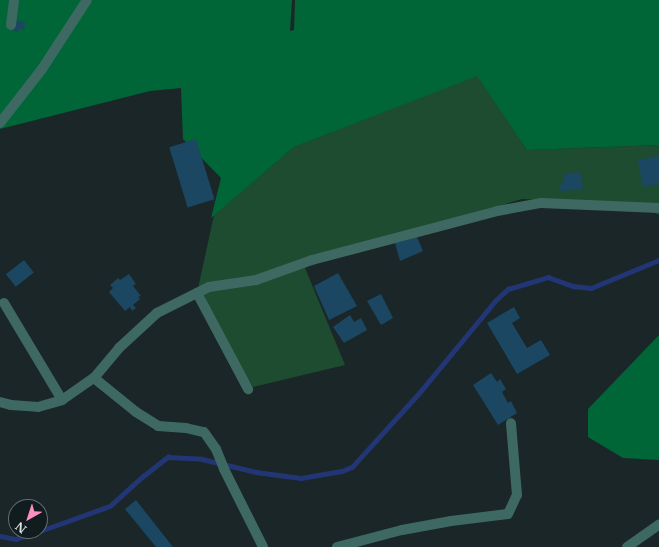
<!DOCTYPE html>
<style>
body{margin:0}
#map{position:relative;width:659px;height:547px;overflow:hidden;background:#1b2628;font-family:"Libre Baskerville",serif}
div>[style]{position:absolute}
[style*='--x']{left:calc(var(--x)*1px);top:calc(var(--y)*1px);width:calc(var(--w)*1px);rotate:calc(var(--a)*1deg)}
.green>*{inset:0;background:#1d4c30}
.forest>*{inset:0;background:#006638}
.stream>*{height:4.5px;margin:-2.25px;padding:0 2.25px;transform-origin:2.25px;border-radius:2.25px;background:#223575}
.building>*{inset:0;background:#1b4762;transform-origin:0 0}
.minor>*{height:10px;margin:-5px;padding:0 5px;transform-origin:5px;border-radius:5px;background:#3d6962}
span{translate:-50% -50%;white-space:nowrap;text-align:center;line-height:1.15;-webkit-text-stroke:4px #111c1f;paint-order:stroke}
.north{position:absolute;left:8px;top:499px;width:40px;height:40px;box-sizing:border-box;background:#111c1f;border:1px solid #636c6f;border-radius:50%;rotate:219deg;font-size:11px;font-weight:700;line-height:16px;text-align:center;color:#dde4e6}
.north::after{content:'';display:block;margin:auto;width:14px;height:18px;background:#fd8ec0;clip-path:polygon(50% 0,100% 100%,50% 72%,0 100%)}
</style>
<div id="map">
<div class="green">
<div style="clip-path:polygon(477px 75px,527px 150px,659px 145px,659px 215px,641px 205px,522px 199px,303px 263px,345px 365px,253px 387px,197px 293px,214px 215px,294px 147px)"></div>
</div>
<div class="forest">
<div style="clip-path:polygon(0 0,292px 0,290px 31px,294px 30px,295px 0,659px 0,659px 145px,527px 150px,477px 76px,294px 147px,211px 218px,221px 178px,183px 139px,181px 88px,150px 91px,0 129px)"></div>
<div style="clip-path:polygon(659px 335px,659px 460px,623px 458px,588px 437px,588px 409px)"></div>
</div>
<div class="stream">
<div style="--x:40;--y:531;--w:74;--a:-19.7"></div>
<div style="--x:110;--y:506;--w:43;--a:-42.2"></div>
<div style="--x:142;--y:477;--w:33;--a:-38"></div>
<div style="--x:168;--y:457;--w:34;--a:3"></div>
<div style="--x:202;--y:459;--w:56;--a:13.5"></div>
<div style="--x:256;--y:472;--w:45;--a:7.6"></div>
<div style="--x:301;--y:478;--w:42;--a:-9.7"></div>
<div style="--x:342;--y:471;--w:11;--a:-22"></div>
<div style="--x:352;--y:467;--w:101;--a:-47.8"></div>
<div style="--x:420;--y:392;--w:118;--a:-50.5"></div>
<div style="--x:495;--y:301;--w:18;--a:-43"></div>
<div style="--x:508;--y:289;--w:42;--a:-16.7"></div>
<div style="--x:548;--y:277;--w:27;--a:20"></div>
<div style="--x:573;--y:286;--w:18;--a:6"></div>
<div style="--x:591;--y:288;--w:74;--a:-22.4"></div>
<div style="--x:0;--y:536;--w:16;--a:11"></div>
<div style="--x:16;--y:539;--w:24;--a:-19"></div>
</div>
<div class="building">
<div style="clip-path:polygon(15px 20px,25px 22px,24px 30px,19px 29px,18px 32px,13px 31px)"></div>
<div style="left:196px;top:139px;width:63px;height:28px;rotate:73deg"></div>
<div style="clip-path:polygon(659px 156px,659px 184px,643px 187px,638px 160px)"></div>
<div style="clip-path:polygon(580px 172px,583px 189px,560px 191px,561px 182px,565px 182px,564px 174px)"></div>
<div style="clip-path:polygon(417px 237px,423px 251px,400px 261px,395px 243px)"></div>
<div style="left:24px;top:260px;width:16px;height:23px;rotate:52deg"></div>
<div style="clip-path:polygon(338px 273px,357px 306px,329px 320px,314px 286px)"></div>
<div style="clip-path:polygon(129px 274px,136px 284px,133px 286px,141px 296px,138px 297px,140px 299px,133px 305px,136px 308px,132px 311px,130px 307px,125px 311px,109px 292px,113px 288px,110px 285px,118px 278px,120px 280px)"></div>
<div style="clip-path:polygon(381px 294px,393px 318px,381px 325px,367px 301px)"></div>
<div style="clip-path:polygon(514px 307px,520px 318px,512px 323px,527px 348px,541px 340px,550px 355px,517px 374px,487px 323px)"></div>
<div style="clip-path:polygon(350px 315px,354px 322px,361px 318px,367px 330px,344px 343px,333px 327px)"></div>
<div style="clip-path:polygon(491px 373px,497px 382px,500px 379px,506px 389px,502px 392px,508px 403px,511px 401px,517px 413px,498px 425px,473px 385px)"></div>
<div style="clip-path:polygon(136px 500px,173px 547px,156px 547px,125px 509px)"></div>
</div>
<div class="minor">
<div style="--x:11;--y:25;--w:25;--a:-83"></div>
<div style="--x:0;--y:123;--w:68;--a:-52.1"></div>
<div style="--x:42;--y:69;--w:82;--a:-56.9"></div>
<div style="--x:197;--y:293;--w:109;--a:62"></div>
<div style="--x:4;--y:303;--w:113;--a:59.1"></div>
<div style="--x:94;--y:378;--w:54;--a:39"></div>
<div style="--x:136;--y:412;--w:26;--a:32"></div>
<div style="--x:158;--y:426;--w:28;--a:4"></div>
<div style="--x:186;--y:428;--w:18;--a:13"></div>
<div style="--x:204;--y:432;--w:21;--a:55"></div>
<div style="--x:216;--y:449;--w:22;--a:68"></div>
<div style="--x:224;--y:469;--w:87;--a:63.4"></div>
<div style="--x:0;--y:402;--w:11;--a:15"></div>
<div style="--x:11;--y:405;--w:27;--a:4"></div>
<div style="--x:38;--y:407;--w:25;--a:-16"></div>
<div style="--x:62;--y:400;--w:39;--a:-35"></div>
<div style="--x:94;--y:378;--w:39;--a:-50"></div>
<div style="--x:119;--y:348;--w:52;--a:-42.6"></div>
<div style="--x:157;--y:313;--w:58;--a:-26.6"></div>
<div style="--x:209;--y:287;--w:48;--a:-8.5"></div>
<div style="--x:256;--y:280;--w:59;--a:-19.7"></div>
<div style="--x:312;--y:260;--w:191;--a:-14.8"></div>
<div style="--x:497;--y:211;--w:45;--a:-10.3"></div>
<div style="--x:541;--y:203;--w:118;--a:2.4"></div>
<div style="--x:337;--y:547;--w:67;--a:-14.7"></div>
<div style="--x:402;--y:530;--w:50;--a:-10.4"></div>
<div style="--x:451;--y:521;--w:57;--a:-7"></div>
<div style="--x:508;--y:514;--w:21;--a:-65"></div>
<div style="--x:517;--y:495;--w:72;--a:-94.8"></div>
<div style="--x:627;--y:547;--w:39;--a:-35"></div>
</div>
<div class="north">N</div>
</div>
